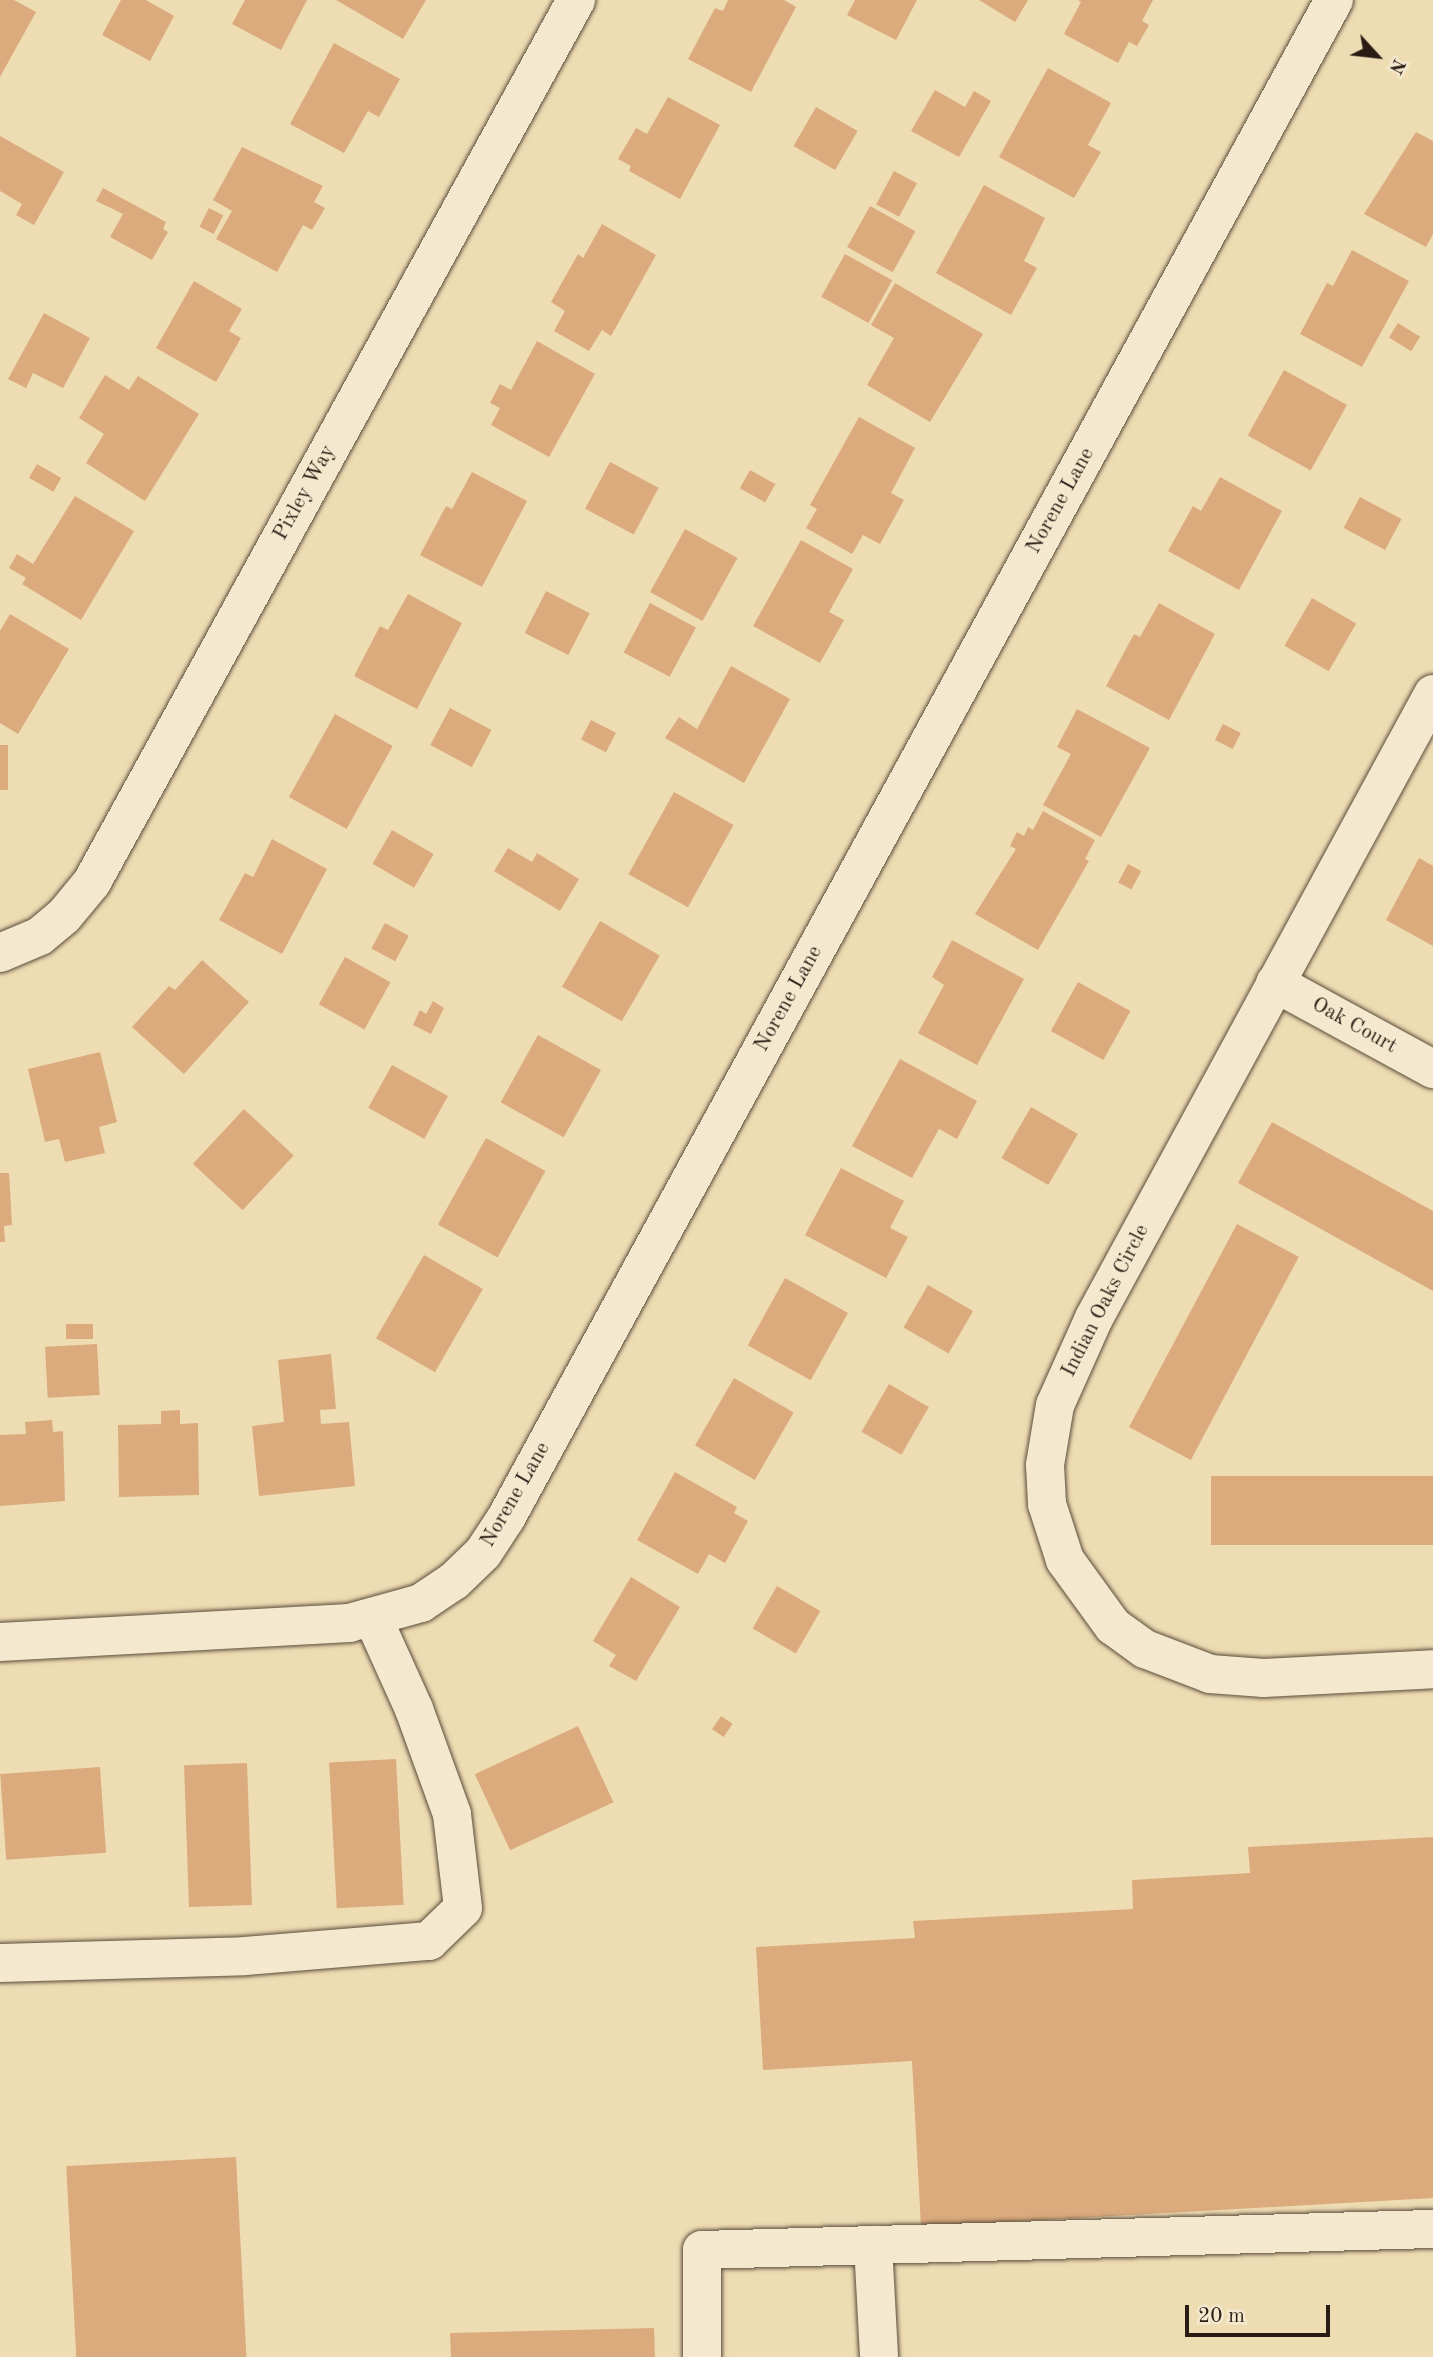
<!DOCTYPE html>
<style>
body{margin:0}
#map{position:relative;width:1433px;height:2357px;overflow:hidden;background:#eeddb3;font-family:"Old Standard TT",serif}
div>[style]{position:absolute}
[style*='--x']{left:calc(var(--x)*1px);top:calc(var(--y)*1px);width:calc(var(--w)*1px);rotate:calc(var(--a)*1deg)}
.building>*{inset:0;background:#dbab7e;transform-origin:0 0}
.roads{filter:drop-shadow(0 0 2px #5b4c3c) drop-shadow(0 0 2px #5b4c3c)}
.minor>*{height:38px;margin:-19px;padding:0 19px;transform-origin:19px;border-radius:19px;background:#f4e9ce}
span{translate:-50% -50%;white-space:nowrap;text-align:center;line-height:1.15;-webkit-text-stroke:5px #f4e9ce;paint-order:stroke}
.street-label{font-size:21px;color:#2a1c15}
.north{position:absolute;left:1342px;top:21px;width:70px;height:70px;-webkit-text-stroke:5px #f4e9ce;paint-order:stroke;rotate:117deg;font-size:19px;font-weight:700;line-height:28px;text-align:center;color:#2a1c15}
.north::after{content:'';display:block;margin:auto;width:24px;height:32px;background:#2a1c15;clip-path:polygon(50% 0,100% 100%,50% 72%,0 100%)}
.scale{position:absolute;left:1185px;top:2305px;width:145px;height:32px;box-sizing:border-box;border:4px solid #2a1c15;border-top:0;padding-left:9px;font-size:21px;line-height:24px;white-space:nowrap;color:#2a1c15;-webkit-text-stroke:5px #f4e9ce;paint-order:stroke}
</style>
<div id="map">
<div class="building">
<div style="clip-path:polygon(0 0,14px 0,36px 12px,0 77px)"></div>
<div style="clip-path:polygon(121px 0,146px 0,174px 16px,150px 61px,102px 35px)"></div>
<div style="clip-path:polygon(245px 0,307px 0,281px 50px,232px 24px)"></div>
<div style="clip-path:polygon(336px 0,426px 0,403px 39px)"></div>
<div style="clip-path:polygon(728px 0,784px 0,796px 7px,751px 92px,688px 59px,715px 8px,723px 11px)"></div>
<div style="clip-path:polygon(855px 0,917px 0,896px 40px,847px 15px)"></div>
<div style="clip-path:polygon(979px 0,1028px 0,1015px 22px)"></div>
<div style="clip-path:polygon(1078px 0,1153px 0,1142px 21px,1149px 25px,1137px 46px,1129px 42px,1118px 63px,1064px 34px,1081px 2px)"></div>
<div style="clip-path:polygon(334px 43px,400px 79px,379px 117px,368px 111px,344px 153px,290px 124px)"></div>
<div style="clip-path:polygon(1048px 68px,1111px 103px,1088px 145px,1101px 152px,1074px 198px,999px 157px)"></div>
<div style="clip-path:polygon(935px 90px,965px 107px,974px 91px,991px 101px,959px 157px,911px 131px)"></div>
<div style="clip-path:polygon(668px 97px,720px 125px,680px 199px,629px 171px,631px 166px,618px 159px,636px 128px,647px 134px)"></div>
<div style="left:816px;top:107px;width:48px;height:45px;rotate:30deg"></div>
<div style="clip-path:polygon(1416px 132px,1433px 141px,1433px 234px,1426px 247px,1364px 214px)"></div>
<div style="clip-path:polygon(0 136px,64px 172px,34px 225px,16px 215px,22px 204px,0 191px)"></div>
<div style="clip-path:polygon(242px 147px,323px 186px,314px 202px,325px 208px,312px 230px,303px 225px,277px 272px,216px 239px,232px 211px,213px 200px)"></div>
<div style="left:894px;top:171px;width:26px;height:38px;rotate:28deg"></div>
<div style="clip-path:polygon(984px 185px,1045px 218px,1024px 261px,1037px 268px,1011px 315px,936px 273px)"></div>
<div style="clip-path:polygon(103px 188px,166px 222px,163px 229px,168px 232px,152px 260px,110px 237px,123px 214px,96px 201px)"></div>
<div style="left:870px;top:206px;width:52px;height:47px;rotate:29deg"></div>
<div style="left:209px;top:208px;width:16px;height:21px;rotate:27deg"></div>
<div style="clip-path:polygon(602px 224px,656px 255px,611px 336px,602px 330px,589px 351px,554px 331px,565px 311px,551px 302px,578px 254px,583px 258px)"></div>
<div style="clip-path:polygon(1352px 250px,1409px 281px,1362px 367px,1300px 334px,1327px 283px,1333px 286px)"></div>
<div style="left:845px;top:254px;width:54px;height:49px;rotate:29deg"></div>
<div style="clip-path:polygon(194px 281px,242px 309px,229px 331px,241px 338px,216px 382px,156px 348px)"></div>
<div style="clip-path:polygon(895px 283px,983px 334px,930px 422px,867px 385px,894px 338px,871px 325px)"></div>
<div style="clip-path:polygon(44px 313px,90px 338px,63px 388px,33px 373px,26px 388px,8px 379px)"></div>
<div style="left:1398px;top:323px;width:26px;height:17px;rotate:32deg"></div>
<div style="clip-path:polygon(537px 341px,595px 374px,549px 457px,491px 425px,500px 408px,490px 403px,500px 384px,511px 390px)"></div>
<div style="left:1284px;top:370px;width:72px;height:75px;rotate:29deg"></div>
<div style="clip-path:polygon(105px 375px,129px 390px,138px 376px,199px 414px,145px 501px,86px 463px,104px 434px,79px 418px)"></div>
<div style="clip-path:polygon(859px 417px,915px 448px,891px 493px,904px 500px,880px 544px,863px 535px,852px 554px,806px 528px,817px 509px,810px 505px)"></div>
<div style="left:610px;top:462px;width:55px;height:53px;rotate:28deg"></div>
<div style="left:37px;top:464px;width:28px;height:16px;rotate:30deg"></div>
<div style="left:750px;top:470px;width:29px;height:21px;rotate:29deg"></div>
<div style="clip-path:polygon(472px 472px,527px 501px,482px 587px,420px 555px,446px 506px,452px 509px)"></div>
<div style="clip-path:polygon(1220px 477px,1282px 511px,1239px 590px,1168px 551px,1193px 506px,1201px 511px)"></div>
<div style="clip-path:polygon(75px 496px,134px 531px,81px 620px,22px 584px,26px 578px,9px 568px,17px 554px,33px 564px)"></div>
<div style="left:1360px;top:497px;width:47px;height:35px;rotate:28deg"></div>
<div style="left:685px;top:529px;width:60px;height:72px;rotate:29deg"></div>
<div style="clip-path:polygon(801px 540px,853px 569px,829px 612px,844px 620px,820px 663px,753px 626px)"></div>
<div style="left:546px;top:591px;width:49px;height:47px;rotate:27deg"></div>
<div style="clip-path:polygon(408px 594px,462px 623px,417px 709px,354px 676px,380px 626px,388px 630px)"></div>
<div style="left:1312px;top:598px;width:51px;height:55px;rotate:30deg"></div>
<div style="left:650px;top:603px;width:52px;height:56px;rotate:28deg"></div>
<div style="clip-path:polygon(1159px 603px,1215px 634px,1169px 720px,1106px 686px,1134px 634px,1140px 637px)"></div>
<div style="clip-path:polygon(10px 614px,69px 649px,18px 734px,0 723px,0 631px)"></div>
<div style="clip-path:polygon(731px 666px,790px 699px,744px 783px,665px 738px,679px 717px,697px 729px)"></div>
<div style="left:450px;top:708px;width:47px;height:42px;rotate:28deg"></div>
<div style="clip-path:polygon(1077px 709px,1150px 748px,1101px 837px,1043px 805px,1071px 754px,1057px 747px)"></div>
<div style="left:335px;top:714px;width:66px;height:95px;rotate:29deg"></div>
<div style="left:591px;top:720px;width:28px;height:22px;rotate:27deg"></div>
<div style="left:1223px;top:724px;width:20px;height:18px;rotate:27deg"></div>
<div style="left:0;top:745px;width:8px;height:45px"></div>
<div style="left:674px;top:792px;width:68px;height:94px;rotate:29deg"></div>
<div style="clip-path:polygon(1043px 811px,1095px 840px,1085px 859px,1089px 861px,1038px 950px,975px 914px,1016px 849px,1010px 846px,1017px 832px,1024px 836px,1028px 827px,1033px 830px)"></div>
<div style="left:392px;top:830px;width:48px;height:39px;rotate:30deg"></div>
<div style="clip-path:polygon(272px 839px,327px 869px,282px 954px,219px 920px,245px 873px,253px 877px)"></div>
<div style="clip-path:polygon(508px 848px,532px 862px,537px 853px,579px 879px,560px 911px,494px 871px)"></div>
<div style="clip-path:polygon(1419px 858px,1433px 866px,1433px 946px,1386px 920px)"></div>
<div style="left:1128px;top:864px;width:15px;height:21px;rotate:28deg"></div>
<div style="left:600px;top:921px;width:69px;height:76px;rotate:30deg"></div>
<div style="left:385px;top:923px;width:27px;height:29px;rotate:28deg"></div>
<div style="clip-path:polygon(952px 940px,1024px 979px,977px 1065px,918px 1033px,944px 985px,932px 977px)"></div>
<div style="left:345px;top:957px;width:52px;height:54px;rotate:29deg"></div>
<div style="clip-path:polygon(202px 960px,249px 1002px,184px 1074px,132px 1027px,169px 986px,175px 990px)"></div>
<div style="left:1078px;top:982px;width:60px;height:56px;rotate:29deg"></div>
<div style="clip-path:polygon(433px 1001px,444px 1008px,431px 1034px,413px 1025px,420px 1010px,426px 1014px)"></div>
<div style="left:538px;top:1035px;width:72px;height:77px;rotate:29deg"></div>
<div style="clip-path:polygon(100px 1052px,117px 1122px,99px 1127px,105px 1153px,65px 1162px,59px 1139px,45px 1142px,28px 1069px)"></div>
<div style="clip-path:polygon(900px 1059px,977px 1101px,957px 1139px,939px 1129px,912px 1178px,852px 1146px)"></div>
<div style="left:392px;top:1065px;width:64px;height:49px;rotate:29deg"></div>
<div style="left:1031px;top:1107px;width:54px;height:59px;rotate:30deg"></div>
<div style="left:244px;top:1109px;width:68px;height:75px;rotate:43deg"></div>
<div style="clip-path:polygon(1272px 1122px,1433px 1211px,1433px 1291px,1238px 1183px)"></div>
<div style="left:486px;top:1138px;width:68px;height:99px;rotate:29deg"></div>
<div style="clip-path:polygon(841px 1168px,904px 1201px,890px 1228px,908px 1237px,886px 1278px,805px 1235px)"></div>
<div style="clip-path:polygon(0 1173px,9px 1173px,12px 1225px,4px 1226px,5px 1242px,0 1242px)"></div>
<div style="left:1237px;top:1224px;width:70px;height:230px;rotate:28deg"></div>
<div style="left:424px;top:1255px;width:68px;height:96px;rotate:30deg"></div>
<div style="left:785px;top:1278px;width:72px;height:77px;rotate:29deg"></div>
<div style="left:928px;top:1285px;width:52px;height:49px;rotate:30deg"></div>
<div style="left:93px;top:1324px;width:15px;height:27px;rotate:90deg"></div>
<div style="left:97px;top:1344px;width:51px;height:52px;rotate:87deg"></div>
<div style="clip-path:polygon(331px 1354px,336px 1409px,320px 1410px,321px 1424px,349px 1422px,355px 1486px,259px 1496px,252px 1426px,284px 1422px,278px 1360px)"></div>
<div style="left:734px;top:1378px;width:69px;height:78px;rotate:30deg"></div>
<div style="left:889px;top:1384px;width:46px;height:55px;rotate:30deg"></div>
<div style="clip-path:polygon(180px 1410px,180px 1424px,198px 1423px,199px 1495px,119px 1497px,118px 1425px,161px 1424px,161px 1411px)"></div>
<div style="clip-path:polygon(52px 1420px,53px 1432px,63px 1431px,65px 1501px,0 1506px,0 1435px,26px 1434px,25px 1422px)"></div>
<div style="clip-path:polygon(675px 1472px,737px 1507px,734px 1513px,748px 1521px,725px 1563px,709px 1554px,698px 1574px,637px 1540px)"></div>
<div style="left:1433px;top:1476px;width:69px;height:222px;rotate:90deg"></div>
<div style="clip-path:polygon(631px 1577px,680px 1607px,636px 1681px,609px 1666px,616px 1655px,593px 1641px)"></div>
<div style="left:777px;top:1586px;width:50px;height:49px;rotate:30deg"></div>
<div style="left:721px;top:1716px;width:14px;height:16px;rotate:34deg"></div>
<div style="left:578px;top:1726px;width:84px;height:114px;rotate:65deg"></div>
<div style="left:396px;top:1759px;width:146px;height:67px;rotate:87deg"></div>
<div style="left:247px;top:1763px;width:142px;height:63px;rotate:88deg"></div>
<div style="left:100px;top:1767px;width:86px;height:100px;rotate:86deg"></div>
<div style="clip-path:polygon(1433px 1837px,1433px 2198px,921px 2227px,912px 2061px,763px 2070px,756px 1947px,915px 1938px,913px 1921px,1133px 1909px,1132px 1880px,1250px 1873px,1248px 1847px)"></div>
<div style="left:236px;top:2157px;width:200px;height:170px;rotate:87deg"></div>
<div style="clip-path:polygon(654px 2328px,655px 2357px,451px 2357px,450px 2333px)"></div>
</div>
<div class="roads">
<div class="minor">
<div style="--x:1433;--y:694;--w:710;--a:118.51"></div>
<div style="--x:1094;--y:1318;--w:95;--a:114.1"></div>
<div style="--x:1055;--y:1405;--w:61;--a:99.5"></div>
<div style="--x:1045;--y:1465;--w:39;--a:87"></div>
<div style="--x:1047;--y:1504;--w:59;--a:72.2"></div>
<div style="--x:1065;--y:1560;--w:82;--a:54"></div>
<div style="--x:1113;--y:1626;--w:39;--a:36"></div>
<div style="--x:1145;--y:1649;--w:70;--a:21"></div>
<div style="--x:1210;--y:1674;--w:54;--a:4.2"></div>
<div style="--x:1264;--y:1678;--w:169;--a:-3"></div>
<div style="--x:0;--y:953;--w:43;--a:-23"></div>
<div style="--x:40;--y:936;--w:31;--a:-40"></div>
<div style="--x:64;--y:916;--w:44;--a:-50.5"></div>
<div style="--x:92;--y:882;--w:1006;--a:-61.24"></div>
<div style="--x:1275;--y:983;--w:180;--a:28.6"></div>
<div style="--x:0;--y:1642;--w:350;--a:-3.1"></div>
<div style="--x:349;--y:1623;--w:75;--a:-15.5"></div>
<div style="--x:421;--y:1603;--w:40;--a:-34"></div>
<div style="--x:454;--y:1581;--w:40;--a:-44"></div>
<div style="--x:483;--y:1553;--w:42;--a:-56.7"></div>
<div style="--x:506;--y:1518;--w:1729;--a:-61.39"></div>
<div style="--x:0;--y:1963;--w:245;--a:-1.6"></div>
<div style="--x:245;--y:1956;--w:185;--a:-4.7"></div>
<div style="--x:429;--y:1941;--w:47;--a:-44.1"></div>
<div style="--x:463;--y:1908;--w:95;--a:-96.7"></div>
<div style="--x:452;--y:1814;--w:112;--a:-109.9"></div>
<div style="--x:414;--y:1709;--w:100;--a:-114.3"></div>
<div style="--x:873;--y:2245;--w:112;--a:86.9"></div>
<div style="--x:702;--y:2357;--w:107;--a:-90"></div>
<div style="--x:702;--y:2250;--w:731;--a:-1.65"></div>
</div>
</div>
<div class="street-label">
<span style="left:305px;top:493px;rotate:-61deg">Pixley Way</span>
<span style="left:1061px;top:501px;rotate:-61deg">Norene Lane</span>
<span style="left:789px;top:999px;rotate:-61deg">Norene Lane</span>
<span style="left:1354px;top:1026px;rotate:29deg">Oak Court</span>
<span style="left:1106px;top:1301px;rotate:-63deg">Indian Oaks Circle</span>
<span style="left:516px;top:1495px;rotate:-60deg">Norene Lane</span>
</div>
<div class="north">N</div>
<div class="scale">20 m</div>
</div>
